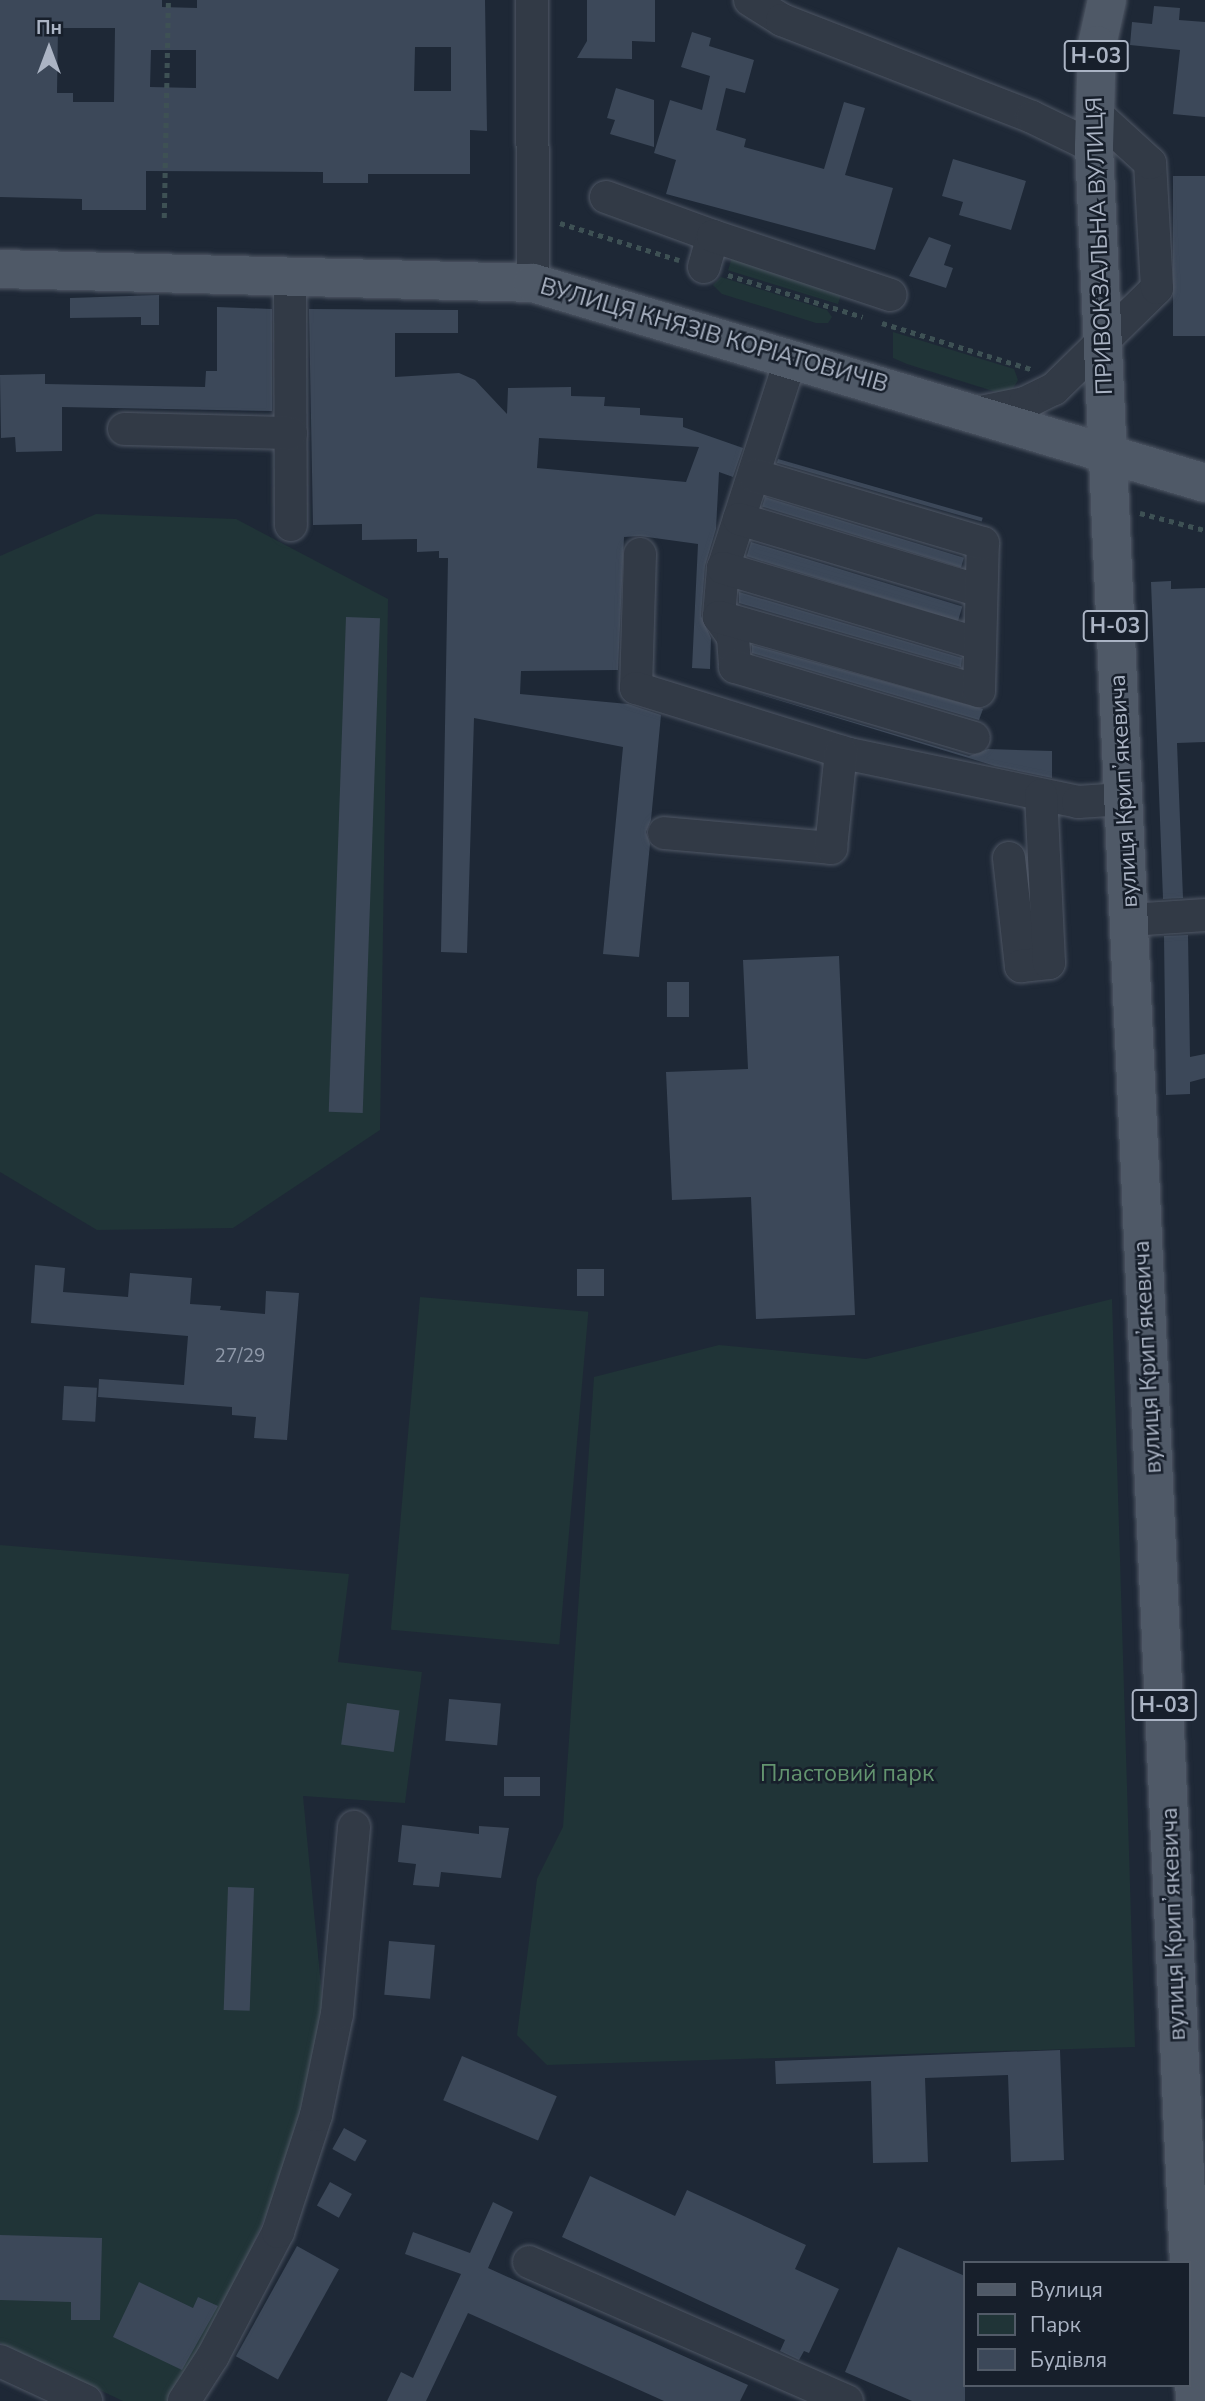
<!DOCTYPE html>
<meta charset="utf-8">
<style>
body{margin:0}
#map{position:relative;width:1205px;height:2401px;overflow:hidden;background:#1e2836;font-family:"Nunito Sans",sans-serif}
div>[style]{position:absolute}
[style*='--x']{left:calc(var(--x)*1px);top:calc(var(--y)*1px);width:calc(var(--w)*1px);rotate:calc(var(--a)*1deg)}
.green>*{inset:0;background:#203437;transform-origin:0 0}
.building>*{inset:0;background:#3c4859;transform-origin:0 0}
.path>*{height:4.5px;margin-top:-2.25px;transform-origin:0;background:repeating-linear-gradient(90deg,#3e5154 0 5px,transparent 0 10px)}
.roads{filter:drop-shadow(0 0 2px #4f5765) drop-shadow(0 0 2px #4f5765)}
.minor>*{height:32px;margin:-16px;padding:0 16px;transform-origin:16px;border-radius:16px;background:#323a46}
.major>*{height:38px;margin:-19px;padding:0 19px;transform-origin:19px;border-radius:19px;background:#4f5967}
span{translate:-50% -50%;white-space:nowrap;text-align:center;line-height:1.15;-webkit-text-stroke:5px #171f2b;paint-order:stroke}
.number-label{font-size:19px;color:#8f99a9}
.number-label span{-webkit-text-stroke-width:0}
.shield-label span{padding:2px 5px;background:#171f2b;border:2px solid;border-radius:5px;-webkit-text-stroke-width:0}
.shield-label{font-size:21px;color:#abb4c4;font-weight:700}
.street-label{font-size:23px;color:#abb4c4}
.park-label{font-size:23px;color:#63946f}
.legend{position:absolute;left:963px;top:2261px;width:228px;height:126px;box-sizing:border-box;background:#171f2b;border:2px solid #525b68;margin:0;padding:9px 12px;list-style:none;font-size:21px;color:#abb4c4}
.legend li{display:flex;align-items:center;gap:14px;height:35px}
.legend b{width:35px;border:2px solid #525b68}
.north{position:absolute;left:14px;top:14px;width:70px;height:70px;-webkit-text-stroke:5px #171f2b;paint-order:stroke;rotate:0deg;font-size:19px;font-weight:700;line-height:28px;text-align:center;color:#abb4c4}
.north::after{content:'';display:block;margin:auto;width:24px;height:32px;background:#abb4c4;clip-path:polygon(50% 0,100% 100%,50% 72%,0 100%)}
</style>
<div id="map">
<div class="green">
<div style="left:733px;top:254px;width:115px;height:17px;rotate:17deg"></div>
<div style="clip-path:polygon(721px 277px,827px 310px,832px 317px,828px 323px,816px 323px,722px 294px,713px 285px)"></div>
<div style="clip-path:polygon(893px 332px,1014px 369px,1018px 380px,1012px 390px,996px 392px,907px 364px,893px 358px)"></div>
<div style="clip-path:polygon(96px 514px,236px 519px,388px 599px,380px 1130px,233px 1228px,97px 1230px,0 1172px,0 556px)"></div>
<div style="left:420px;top:1297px;width:169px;height:334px;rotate:5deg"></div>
<div style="clip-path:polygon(1112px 1299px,1135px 2047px,547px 2065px,517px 2035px,537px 1879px,563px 1827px,594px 1377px,719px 1345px,866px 1359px)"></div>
<div style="clip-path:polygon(0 1545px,349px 1574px,338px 1662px,422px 1672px,405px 1803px,303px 1796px,323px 2007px,312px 2081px,284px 2173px,218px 2326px,171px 2401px,123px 2401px,0 2343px)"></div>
</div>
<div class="building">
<div style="clip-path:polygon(evenodd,0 0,162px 0,162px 7px,197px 8px,197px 0,485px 0,487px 131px,470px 130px,470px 174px,368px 174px,368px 183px,323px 183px,323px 172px,146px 171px,146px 210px,82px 210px,82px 199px,0 197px,0 0,58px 28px,115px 28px,114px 102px,73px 102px,73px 93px,57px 93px,58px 28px,0 0,415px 47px,451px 47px,451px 91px,414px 91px,415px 47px,0 0,151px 50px,196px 50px,196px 88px,150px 87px,151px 50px)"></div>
<div style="clip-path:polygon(587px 0,655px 0,655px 42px,632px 41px,632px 59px,577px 58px,587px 41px)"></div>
<div style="clip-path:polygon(1154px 6px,1180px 8px,1179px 20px,1205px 22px,1205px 117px,1173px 114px,1180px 50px,1130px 45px,1132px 22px,1152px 24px)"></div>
<div style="clip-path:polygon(692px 32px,711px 38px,709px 46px,754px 60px,745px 93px,726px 88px,716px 130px,746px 139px,744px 147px,824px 169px,844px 102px,865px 108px,845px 175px,893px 188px,875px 250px,666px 194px,676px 160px,654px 153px,670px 100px,702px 110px,710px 76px,681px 67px)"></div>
<div style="clip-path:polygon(616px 88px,654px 100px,654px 147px,610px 134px,615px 120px,607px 118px)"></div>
<div style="clip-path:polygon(953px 159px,1026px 181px,1011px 230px,959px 215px,963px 202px,942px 196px)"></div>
<div style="left:1173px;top:176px;width:32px;height:160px"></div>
<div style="clip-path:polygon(929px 237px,951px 245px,944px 265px,953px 268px,946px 288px,909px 276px)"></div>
<div style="clip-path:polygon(159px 295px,159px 325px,141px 325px,141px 317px,70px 318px,70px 298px)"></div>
<div style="clip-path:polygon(217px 307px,272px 309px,272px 411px,62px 407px,62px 451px,16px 452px,15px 437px,1px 438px,0 375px,45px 374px,45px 384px,205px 387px,206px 371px,217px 371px)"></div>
<div style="clip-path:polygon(evenodd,309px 309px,458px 310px,458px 333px,395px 333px,395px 377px,459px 373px,475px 380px,507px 414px,508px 388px,571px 387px,571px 396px,605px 397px,604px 406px,640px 408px,640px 415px,683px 418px,683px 427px,743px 448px,733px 477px,719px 472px,716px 529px,705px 566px,701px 616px,711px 638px,710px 669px,692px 668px,698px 544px,640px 536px,624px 537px,618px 670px,521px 671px,520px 694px,628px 704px,661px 715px,651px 820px,646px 832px,650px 844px,639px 957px,603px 954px,623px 747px,474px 718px,467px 953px,441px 952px,448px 558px,439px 558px,439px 551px,417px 552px,417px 539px,362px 540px,362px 524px,313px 525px,309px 309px,539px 438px,699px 447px,686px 482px,537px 468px,539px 438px)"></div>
<div style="left:778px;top:459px;width:213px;height:4px;rotate:16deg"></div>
<div style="left:765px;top:497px;width:208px;height:10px;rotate:17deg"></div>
<div style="left:751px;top:542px;width:221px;height:15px;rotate:17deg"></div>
<div style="clip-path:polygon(1171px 581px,1171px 589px,1205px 588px,1205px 742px,1177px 743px,1183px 898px,1163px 899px,1151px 582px)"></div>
<div style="clip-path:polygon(739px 592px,962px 658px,961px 667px,739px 603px)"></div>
<div style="left:346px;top:617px;width:34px;height:495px;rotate:2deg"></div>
<div style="clip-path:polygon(752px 645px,983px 709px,979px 720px,752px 653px)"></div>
<div style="clip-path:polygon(736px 687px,969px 756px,988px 749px,1052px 751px,1052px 778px,995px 766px)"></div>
<div style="clip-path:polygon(1188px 935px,1190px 1057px,1205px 1054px,1205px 1078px,1190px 1082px,1190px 1094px,1166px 1095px,1164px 936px)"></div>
<div style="clip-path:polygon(839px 956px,855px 1315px,756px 1319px,751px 1197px,672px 1200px,666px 1072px,748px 1069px,743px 960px)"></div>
<div style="left:667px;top:982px;width:22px;height:35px"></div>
<div style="clip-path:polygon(35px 1265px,65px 1268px,63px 1292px,128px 1297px,130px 1273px,192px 1278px,190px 1304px,221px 1306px,220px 1310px,265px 1314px,266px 1291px,299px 1293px,287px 1440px,254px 1438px,256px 1417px,232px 1415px,232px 1407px,98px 1397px,99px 1379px,184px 1385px,188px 1336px,31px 1323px)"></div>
<div style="left:577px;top:1269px;width:27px;height:27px"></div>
<div style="left:64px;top:1386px;width:33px;height:34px;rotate:3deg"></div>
<div style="left:449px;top:1699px;width:52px;height:42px;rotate:5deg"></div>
<div style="left:347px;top:1703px;width:53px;height:42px;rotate:8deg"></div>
<div style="left:504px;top:1777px;width:36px;height:19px"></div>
<div style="clip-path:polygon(402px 1825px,479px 1834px,479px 1826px,509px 1828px,501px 1878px,441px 1872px,439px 1887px,413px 1885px,416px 1864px,398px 1862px)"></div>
<div style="left:228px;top:1887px;width:26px;height:123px;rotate:2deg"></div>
<div style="left:389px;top:1941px;width:46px;height:54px;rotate:5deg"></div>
<div style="clip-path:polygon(1060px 2050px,1064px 2160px,1011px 2162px,1008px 2075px,925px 2078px,928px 2162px,873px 2163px,871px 2081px,776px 2084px,775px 2061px)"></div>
<div style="left:462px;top:2056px;width:103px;height:48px;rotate:23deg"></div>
<div style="left:344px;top:2128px;width:26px;height:24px;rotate:29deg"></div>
<div style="clip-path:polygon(590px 2176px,675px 2216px,687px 2190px,806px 2245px,795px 2269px,839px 2289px,809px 2353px,804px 2351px,799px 2360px,780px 2351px,785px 2340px,562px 2237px)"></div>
<div style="left:330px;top:2182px;width:25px;height:27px;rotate:29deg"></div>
<div style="clip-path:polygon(493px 2202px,513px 2212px,488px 2268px,748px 2385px,740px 2401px,664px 2401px,468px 2313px,426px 2401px,387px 2401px,401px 2372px,413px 2378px,461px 2274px,405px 2254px,413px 2232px,470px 2253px)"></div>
<div style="clip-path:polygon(0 2235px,102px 2238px,100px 2320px,71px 2320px,71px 2302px,0 2300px)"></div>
<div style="left:297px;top:2246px;width:48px;height:126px;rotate:29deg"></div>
<div style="clip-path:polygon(898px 2247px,965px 2276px,965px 2401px,912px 2401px,845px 2372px)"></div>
<div style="clip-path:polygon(139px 2282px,193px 2308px,198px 2297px,218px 2306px,182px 2370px,113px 2337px)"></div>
</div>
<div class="path">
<div style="--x:164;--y:218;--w:218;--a:-88.9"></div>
<div style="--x:560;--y:223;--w:125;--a:17.3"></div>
<div style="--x:728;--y:275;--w:141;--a:17.3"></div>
<div style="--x:882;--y:323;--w:159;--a:17.2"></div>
<div style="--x:1140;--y:513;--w:67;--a:14.7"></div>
</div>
<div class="roads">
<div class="minor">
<div style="--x:532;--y:0;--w:283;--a:89.8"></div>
<div style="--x:750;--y:0;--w:38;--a:32"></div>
<div style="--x:782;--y:20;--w:268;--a:21.2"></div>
<div style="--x:1032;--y:117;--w:69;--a:25.8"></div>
<div style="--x:606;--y:197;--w:114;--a:20"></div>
<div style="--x:704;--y:267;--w:32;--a:-74"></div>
<div style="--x:713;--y:236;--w:187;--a:18.4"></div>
<div style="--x:290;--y:276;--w:249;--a:89.8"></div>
<div style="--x:791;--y:358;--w:221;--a:107.9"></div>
<div style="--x:723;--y:568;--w:49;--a:94.7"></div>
<div style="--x:719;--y:617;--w:24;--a:55"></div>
<div style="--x:733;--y:637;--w:30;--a:86"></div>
<div style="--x:735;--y:667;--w:249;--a:16.5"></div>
<div style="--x:976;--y:413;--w:50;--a:-11.5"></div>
<div style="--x:1025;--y:403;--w:32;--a:-26"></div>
<div style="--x:1054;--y:389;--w:144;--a:-44.4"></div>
<div style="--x:1157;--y:288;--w:125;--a:-93.2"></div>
<div style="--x:1150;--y:163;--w:74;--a:-137.7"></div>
<div style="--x:124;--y:429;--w:167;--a:1.4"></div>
<div style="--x:739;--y:519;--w:252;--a:16.6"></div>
<div style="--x:640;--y:554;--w:134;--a:91.7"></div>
<div style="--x:636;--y:688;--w:223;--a:17.2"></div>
<div style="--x:849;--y:754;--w:234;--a:11.8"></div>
<div style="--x:1078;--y:802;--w:46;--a:-3.7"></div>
<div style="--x:723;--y:568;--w:268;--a:16.5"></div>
<div style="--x:719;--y:617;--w:270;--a:15.9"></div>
<div style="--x:979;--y:691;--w:148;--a:-88.5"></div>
<div style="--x:983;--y:543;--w:239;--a:-163.5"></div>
<div style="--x:664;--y:833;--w:168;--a:5.1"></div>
<div style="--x:831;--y:848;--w:97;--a:-84.1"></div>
<div style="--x:1009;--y:858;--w:109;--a:83.7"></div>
<div style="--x:1021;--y:966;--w:28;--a:-6"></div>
<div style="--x:1049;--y:963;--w:168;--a:-92.7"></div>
<div style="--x:1130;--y:920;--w:75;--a:-3.8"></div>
<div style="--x:529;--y:2262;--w:347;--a:23.6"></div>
<div style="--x:0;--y:2361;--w:95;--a:24.9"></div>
<div style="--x:184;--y:2401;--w:54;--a:-57.2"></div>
<div style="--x:213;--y:2356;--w:140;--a:-62.3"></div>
<div style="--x:278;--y:2232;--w:123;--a:-72"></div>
<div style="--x:316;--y:2115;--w:103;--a:-78.3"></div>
<div style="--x:337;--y:2014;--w:188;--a:-84.8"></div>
</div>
<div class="major">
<div style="--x:1107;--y:0;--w:46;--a:102.5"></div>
<div style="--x:1097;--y:45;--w:102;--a:91.7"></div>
<div style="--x:1094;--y:147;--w:2118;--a:87.43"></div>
<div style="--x:0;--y:269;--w:533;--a:1.5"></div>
<div style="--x:533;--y:283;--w:701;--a:16.57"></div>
<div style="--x:1189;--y:2278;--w:123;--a:87.2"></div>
</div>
</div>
<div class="number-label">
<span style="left:240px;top:1357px">27/29</span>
</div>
<div class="shield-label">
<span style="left:1096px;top:56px">Н-03</span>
<span style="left:1115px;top:626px">Н-03</span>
<span style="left:1164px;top:1705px">Н-03</span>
</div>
<div class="street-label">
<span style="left:1100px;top:246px;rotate:-92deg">ПРИВОКЗАЛЬНА ВУЛИЦЯ</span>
<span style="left:714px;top:336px;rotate:16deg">ВУЛИЦЯ КНЯЗІВ КОРІАТОВИЧІВ</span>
<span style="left:1124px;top:791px;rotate:-93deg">вулиця Крипʼякевича</span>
<span style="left:1148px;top:1357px;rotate:-93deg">вулиця Крипʼякевича</span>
<span style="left:1174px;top:1924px;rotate:-92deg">вулиця Крипʼякевича</span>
</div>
<div class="park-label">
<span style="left:847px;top:1774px">Пластовий парк</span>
</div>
<ul class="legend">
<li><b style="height:9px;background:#4f5967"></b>Вулиця</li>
<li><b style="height:19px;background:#203437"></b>Парк</li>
<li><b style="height:19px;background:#3c4859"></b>Будівля</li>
</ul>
<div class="north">Пн</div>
</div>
